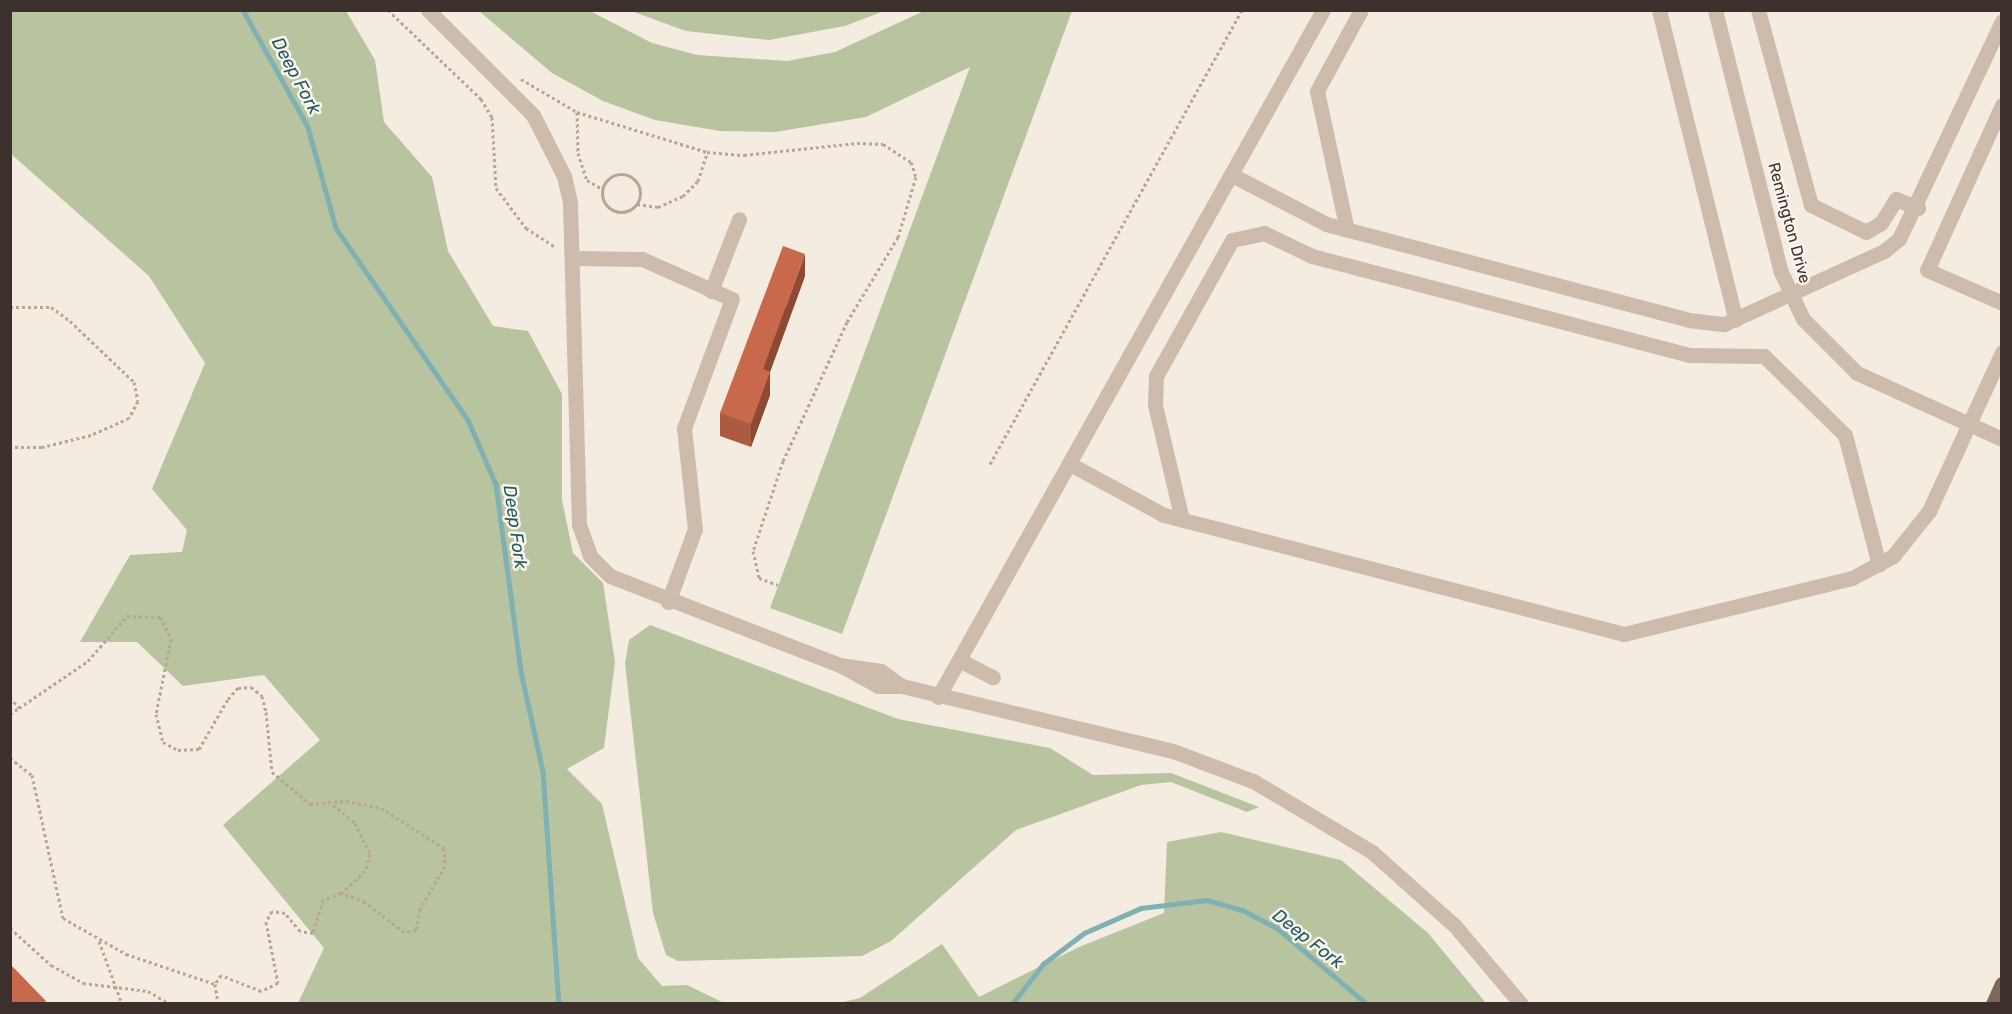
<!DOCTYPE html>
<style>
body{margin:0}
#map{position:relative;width:2012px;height:1014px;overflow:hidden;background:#f4ebe1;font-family:Rubik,sans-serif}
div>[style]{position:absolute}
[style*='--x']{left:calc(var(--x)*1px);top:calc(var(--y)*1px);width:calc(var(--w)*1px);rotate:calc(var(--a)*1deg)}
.green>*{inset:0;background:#b8c4a0}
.stream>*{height:4.5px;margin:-2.25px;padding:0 2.25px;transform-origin:2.25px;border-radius:2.25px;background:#7fb0b2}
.path>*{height:3px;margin-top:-1.5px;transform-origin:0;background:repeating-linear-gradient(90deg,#b9a596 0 3px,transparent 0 6px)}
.path>.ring{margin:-1.5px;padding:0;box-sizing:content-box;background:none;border:3px solid #b9a596;border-radius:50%}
.minor>*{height:15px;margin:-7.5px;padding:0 7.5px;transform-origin:7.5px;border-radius:7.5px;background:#cdbbac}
.major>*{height:15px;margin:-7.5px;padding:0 7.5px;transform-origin:7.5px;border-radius:7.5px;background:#7d675c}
.wall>*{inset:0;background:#ac5a40}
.shaded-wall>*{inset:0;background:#8c4a34}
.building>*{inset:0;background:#c8694b}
span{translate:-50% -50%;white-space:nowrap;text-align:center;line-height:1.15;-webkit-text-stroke:5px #fbf5ee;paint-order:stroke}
.street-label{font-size:16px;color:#3b302b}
.water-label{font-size:18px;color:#1f5a5e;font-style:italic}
.frame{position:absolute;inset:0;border:12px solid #3b302b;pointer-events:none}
</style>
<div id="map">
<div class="green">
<div style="clip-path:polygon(11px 10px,346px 11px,375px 60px,384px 122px,432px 177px,448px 251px,493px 326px,528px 331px,562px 394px,562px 500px,573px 553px,603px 583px,615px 662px,604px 748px,567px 769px,602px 804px,638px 958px,662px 986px,687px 985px,724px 1003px,298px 1003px,324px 948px,223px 825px,320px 740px,264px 675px,183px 686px,137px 642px,80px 642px,130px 555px,182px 552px,187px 530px,152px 489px,205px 363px,149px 276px,11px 154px)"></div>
<div style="clip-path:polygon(479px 11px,590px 11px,652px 43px,697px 55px,787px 61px,835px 52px,924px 11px,1072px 11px,842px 634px,770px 608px,970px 67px,866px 117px,775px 132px,720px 131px,655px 120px,603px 101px,552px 73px)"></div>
<div style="clip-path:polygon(631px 11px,884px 11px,845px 26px,769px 40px,686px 31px)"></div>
<div style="clip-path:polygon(650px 625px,898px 719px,1050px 748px,1093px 775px,1171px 773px,1259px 807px,1247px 812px,1171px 782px,1141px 785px,1016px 830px,891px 941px,862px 956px,678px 961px,666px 955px,653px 913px,625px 663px,629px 640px)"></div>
<div style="clip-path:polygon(1221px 832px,1341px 860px,1428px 933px,1486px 1003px,839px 1003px,860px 998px,942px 944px,979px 997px,1079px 947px,1164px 913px,1167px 842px)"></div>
</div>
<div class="stream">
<div style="--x:243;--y:10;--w:134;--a:60.9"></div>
<div style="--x:308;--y:127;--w:105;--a:74.5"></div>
<div style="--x:336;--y:228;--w:233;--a:55.5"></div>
<div style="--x:468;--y:420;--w:70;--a:66.4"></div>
<div style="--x:496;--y:484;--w:190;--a:82.4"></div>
<div style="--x:521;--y:672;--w:101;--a:77.5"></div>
<div style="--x:543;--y:771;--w:234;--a:86.1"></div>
<div style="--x:1012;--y:1004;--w:51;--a:-52.2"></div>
<div style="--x:1043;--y:964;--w:51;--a:-37.1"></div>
<div style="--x:1084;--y:933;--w:62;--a:-23.7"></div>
<div style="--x:1141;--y:908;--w:66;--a:-6.9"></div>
<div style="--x:1207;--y:900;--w:37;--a:16"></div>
<div style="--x:1243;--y:910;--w:38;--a:28"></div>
<div style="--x:1277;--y:928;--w:118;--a:40.2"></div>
</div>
<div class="path">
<div style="--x:388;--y:10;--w:129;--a:43.7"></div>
<div style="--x:481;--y:99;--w:21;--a:59"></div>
<div style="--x:492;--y:117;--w:71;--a:86.8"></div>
<div style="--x:496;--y:188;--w:50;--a:53.1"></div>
<div style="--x:526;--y:228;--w:35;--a:33"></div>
<div style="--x:521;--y:79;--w:65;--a:30.5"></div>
<div style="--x:577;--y:112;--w:136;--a:17.1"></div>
<div style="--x:707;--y:152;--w:37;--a:5"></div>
<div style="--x:744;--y:155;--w:114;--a:-6.1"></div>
<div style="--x:857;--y:143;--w:26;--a:2"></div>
<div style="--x:883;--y:144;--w:33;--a:33"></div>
<div style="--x:911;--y:162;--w:16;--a:72"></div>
<div style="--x:916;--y:177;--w:63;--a:106.7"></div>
<div style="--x:898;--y:237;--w:99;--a:121"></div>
<div style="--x:847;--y:322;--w:153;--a:114.7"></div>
<div style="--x:783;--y:461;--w:95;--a:108.4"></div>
<div style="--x:753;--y:551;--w:28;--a:77"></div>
<div style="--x:759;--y:578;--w:20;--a:20"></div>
<div style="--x:577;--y:112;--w:41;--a:88.6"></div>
<div style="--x:578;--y:153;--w:28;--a:72"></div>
<div style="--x:587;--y:180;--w:17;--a:31"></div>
<div class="ring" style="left:602px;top:174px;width:35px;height:35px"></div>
<div style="--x:637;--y:204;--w:21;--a:8"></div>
<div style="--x:658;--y:207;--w:27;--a:-24"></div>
<div style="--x:683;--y:196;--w:21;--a:-45"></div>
<div style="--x:698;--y:181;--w:29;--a:-72"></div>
<div style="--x:10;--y:307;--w:41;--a:0"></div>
<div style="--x:51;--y:307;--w:24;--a:36"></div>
<div style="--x:70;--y:321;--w:88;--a:43.6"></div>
<div style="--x:134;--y:382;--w:19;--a:78"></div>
<div style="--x:138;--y:401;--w:19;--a:118"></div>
<div style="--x:129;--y:418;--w:42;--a:155.9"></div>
<div style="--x:91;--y:435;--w:50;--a:166.2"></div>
<div style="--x:42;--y:447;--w:32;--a:180"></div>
<div style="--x:990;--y:464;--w:519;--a:-60.97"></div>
<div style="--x:10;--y:606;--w:13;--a:90"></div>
<div style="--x:10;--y:697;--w:14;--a:51"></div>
<div style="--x:19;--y:708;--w:83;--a:-34.3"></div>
<div style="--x:88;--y:661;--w:60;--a:-49.1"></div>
<div style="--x:127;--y:616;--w:33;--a:2"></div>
<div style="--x:160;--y:617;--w:25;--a:63"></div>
<div style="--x:171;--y:639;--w:76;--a:101.3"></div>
<div style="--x:156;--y:714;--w:29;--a:76"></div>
<div style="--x:163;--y:742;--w:17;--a:28"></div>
<div style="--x:178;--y:750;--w:21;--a:-3"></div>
<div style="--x:199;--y:749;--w:58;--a:-59.9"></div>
<div style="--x:228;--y:699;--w:15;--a:-48"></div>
<div style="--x:238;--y:688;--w:13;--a:-4"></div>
<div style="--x:251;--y:687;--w:14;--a:39"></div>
<div style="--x:262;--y:696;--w:16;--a:76"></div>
<div style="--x:266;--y:712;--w:60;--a:84.3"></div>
<div style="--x:272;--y:772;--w:50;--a:40.1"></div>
<div style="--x:310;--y:804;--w:36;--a:-5"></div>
<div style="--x:346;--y:801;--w:36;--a:11"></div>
<div style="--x:381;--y:808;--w:75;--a:32.4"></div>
<div style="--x:444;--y:848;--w:18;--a:87"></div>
<div style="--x:445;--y:866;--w:50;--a:120.2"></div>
<div style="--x:420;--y:909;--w:21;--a:101"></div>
<div style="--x:416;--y:930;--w:12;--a:171"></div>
<div style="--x:404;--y:932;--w:49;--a:-142.4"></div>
<div style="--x:365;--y:902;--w:26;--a:-159"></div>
<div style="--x:341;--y:893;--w:19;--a:159"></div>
<div style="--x:323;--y:900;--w:34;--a:107"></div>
<div style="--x:313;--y:933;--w:13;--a:-171"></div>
<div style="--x:300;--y:931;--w:23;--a:-130"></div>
<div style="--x:285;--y:913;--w:13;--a:-171"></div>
<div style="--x:272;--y:911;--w:13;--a:119"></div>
<div style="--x:266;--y:922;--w:62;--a:78.9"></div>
<div style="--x:278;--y:983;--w:19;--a:155"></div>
<div style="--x:261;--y:991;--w:43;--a:-158.2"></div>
<div style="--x:221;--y:975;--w:11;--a:124"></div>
<div style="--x:215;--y:984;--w:20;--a:81"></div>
<div style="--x:10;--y:714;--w:11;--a:-34"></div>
<div style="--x:10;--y:758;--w:28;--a:38"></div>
<div style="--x:32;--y:775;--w:146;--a:77.8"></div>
<div style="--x:63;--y:918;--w:73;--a:29.7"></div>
<div style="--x:126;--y:954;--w:94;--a:18.6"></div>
<div style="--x:333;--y:805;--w:28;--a:39"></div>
<div style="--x:355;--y:823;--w:34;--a:64"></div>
<div style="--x:370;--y:854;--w:18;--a:106"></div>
<div style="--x:365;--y:871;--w:33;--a:137"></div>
<div style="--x:10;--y:928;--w:55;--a:42.1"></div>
<div style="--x:51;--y:965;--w:37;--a:29"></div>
<div style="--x:83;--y:983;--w:65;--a:7"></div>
<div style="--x:148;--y:991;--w:26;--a:31"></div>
<div style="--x:99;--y:941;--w:67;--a:69.9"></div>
</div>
<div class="minor">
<div style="--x:428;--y:10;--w:148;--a:45"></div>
<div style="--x:533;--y:115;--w:68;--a:63.1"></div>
<div style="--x:564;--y:176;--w:28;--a:77"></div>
<div style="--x:570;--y:203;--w:322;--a:88.4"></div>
<div style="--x:579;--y:525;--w:33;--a:70"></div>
<div style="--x:590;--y:556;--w:28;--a:45"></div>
<div style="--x:610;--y:576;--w:247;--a:21.2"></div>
<div style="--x:840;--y:665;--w:43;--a:28.9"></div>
<div style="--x:878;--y:686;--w:24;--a:0"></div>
<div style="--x:902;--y:686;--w:279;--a:13.5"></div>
<div style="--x:1173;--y:751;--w:85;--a:20.6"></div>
<div style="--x:1253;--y:781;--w:139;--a:30.8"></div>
<div style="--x:1372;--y:852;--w:111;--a:41.7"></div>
<div style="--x:1455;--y:926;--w:102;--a:49.8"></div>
<div style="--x:1659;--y:10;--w:319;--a:76.1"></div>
<div style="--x:1715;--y:10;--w:270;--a:75.9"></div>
<div style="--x:1781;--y:272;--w:52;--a:64.9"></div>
<div style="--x:1803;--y:319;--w:76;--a:45"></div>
<div style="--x:1857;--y:373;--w:159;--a:24.5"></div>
<div style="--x:1758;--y:10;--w:202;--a:74.8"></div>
<div style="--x:1811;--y:205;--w:61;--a:26.1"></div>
<div style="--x:1866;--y:232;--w:17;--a:-31"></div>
<div style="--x:1881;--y:223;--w:28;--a:-58"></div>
<div style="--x:1896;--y:199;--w:24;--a:22"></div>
<div style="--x:2002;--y:105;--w:181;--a:114.4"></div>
<div style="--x:1927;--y:270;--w:82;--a:23.7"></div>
<div style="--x:1232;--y:175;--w:106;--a:27.5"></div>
<div style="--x:1326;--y:224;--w:375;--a:14.8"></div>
<div style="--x:1689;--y:320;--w:35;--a:7"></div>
<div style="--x:1724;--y:324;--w:176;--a:-24.5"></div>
<div style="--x:1884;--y:251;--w:19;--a:-39"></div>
<div style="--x:1899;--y:239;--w:241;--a:-64.7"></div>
<div style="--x:1347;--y:230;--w:142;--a:-102.2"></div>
<div style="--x:1317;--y:91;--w:92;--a:-61.5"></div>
<div style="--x:572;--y:258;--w:70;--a:0.8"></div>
<div style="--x:642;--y:259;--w:98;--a:24"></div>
<div style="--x:732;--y:299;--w:138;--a:110.4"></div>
<div style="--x:684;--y:428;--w:102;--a:83.8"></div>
<div style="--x:695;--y:529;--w:78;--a:110.3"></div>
<div style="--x:711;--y:291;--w:77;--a:-68.7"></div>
<div style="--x:1070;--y:464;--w:107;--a:28.5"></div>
<div style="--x:1164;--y:515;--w:475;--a:14.5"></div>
<div style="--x:1624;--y:634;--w:235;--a:-13.8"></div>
<div style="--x:1852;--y:578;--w:47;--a:-28.2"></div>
<div style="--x:1893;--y:556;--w:58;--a:-51.3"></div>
<div style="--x:1929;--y:511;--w:175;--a:-65.3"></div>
<div style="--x:1182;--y:520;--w:118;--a:-103.2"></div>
<div style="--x:1155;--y:405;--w:29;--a:-88"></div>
<div style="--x:1156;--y:376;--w:156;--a:-60.8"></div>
<div style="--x:1232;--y:240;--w:33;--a:-12"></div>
<div style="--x:1264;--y:233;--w:53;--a:25.6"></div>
<div style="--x:1312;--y:256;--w:390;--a:14.7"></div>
<div style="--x:1689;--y:355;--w:75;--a:0.8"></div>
<div style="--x:1764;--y:356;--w:113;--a:44.3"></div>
<div style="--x:1845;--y:435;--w:134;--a:75.3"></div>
<div style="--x:959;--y:660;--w:38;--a:27"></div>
<div style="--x:840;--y:665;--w:41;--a:8.3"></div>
<div style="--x:881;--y:671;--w:26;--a:36"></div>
<div style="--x:938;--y:697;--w:788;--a:-60.73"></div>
</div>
<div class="major">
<div style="--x:1993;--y:1004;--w:22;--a:-66"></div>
</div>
<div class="wall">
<div style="clip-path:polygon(805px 276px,770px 372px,770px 395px,751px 447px,720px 436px,720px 413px)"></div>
</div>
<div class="shaded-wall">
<div style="clip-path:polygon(805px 254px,805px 276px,770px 372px,770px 395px,751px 447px,751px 424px,763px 369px)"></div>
</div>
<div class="building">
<div style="clip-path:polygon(783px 246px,805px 254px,763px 369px,770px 372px,751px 424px,720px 413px)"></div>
<div style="clip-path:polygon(10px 964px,46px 1001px,44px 1004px,10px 1004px)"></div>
</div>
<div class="street-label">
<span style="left:1789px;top:223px;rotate:75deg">Remington Drive</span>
</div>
<div class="water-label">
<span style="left:296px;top:76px;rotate:62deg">Deep Fork</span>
<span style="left:515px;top:527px;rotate:82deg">Deep Fork</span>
<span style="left:1308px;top:939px;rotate:38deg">Deep Fork</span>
</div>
<div class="frame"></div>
</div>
